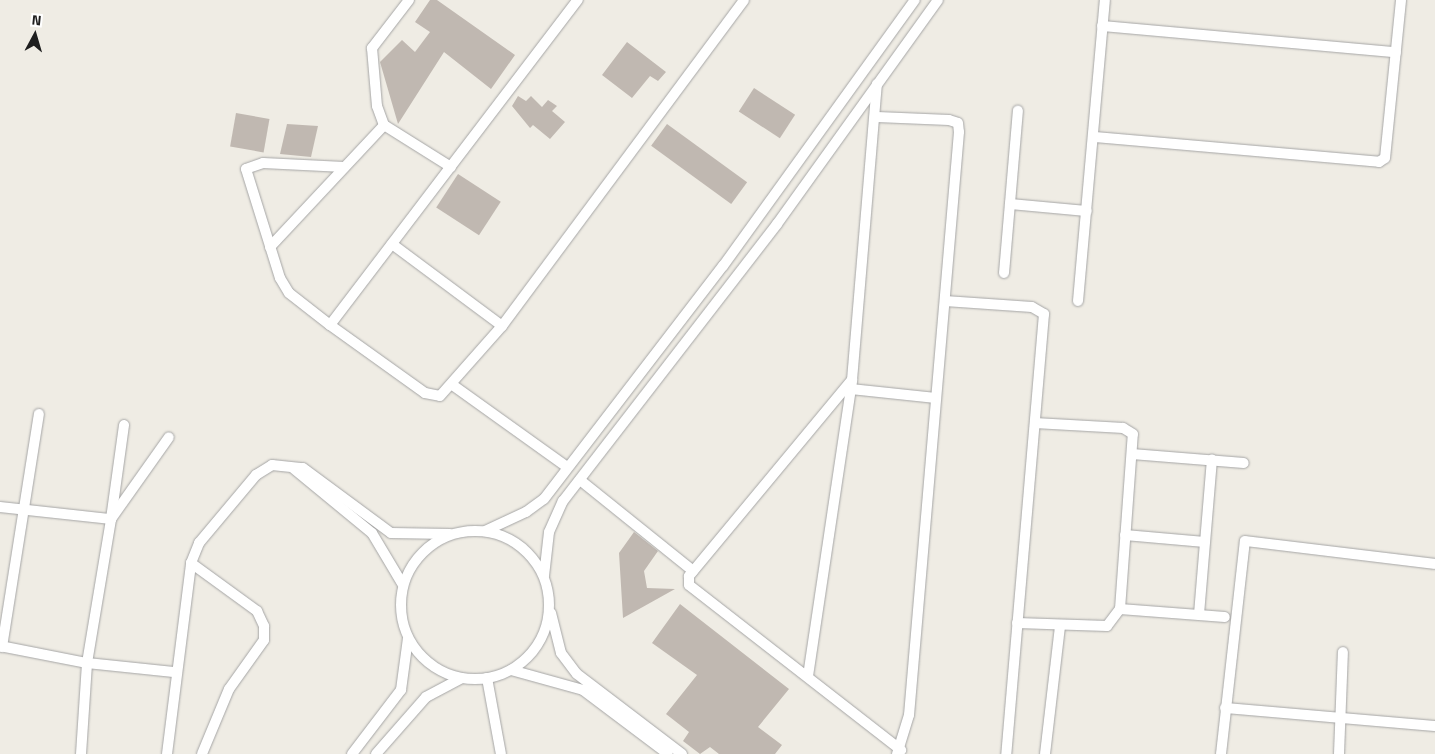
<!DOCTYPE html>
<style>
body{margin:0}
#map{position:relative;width:1435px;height:754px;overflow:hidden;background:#efece4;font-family:"Titillium Web",sans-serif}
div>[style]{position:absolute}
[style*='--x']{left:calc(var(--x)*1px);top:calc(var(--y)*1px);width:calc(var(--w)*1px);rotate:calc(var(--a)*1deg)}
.building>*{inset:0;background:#c0b8b1;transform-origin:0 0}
.roads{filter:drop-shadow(0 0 1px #a5a5a5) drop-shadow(0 0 1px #a5a5a5)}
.street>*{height:10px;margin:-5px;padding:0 5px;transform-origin:5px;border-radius:5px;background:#fff}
.street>.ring{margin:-5px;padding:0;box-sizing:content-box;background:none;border:10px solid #fff;border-radius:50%}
span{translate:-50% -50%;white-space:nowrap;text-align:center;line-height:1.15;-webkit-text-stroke:4px #fff;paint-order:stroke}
.north{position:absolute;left:10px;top:10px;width:50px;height:50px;-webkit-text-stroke:4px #fff;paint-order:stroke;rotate:6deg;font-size:14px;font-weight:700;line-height:20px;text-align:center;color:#1e1e1e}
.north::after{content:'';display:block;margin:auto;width:18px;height:22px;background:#1e1e1e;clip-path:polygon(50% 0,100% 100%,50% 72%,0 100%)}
</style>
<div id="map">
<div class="building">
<div style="clip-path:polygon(430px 0,437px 0,515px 55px,491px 89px,444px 52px,398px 124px,380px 62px,402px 40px,415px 52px,430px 32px,415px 22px)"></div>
<div style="clip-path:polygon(627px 42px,666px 72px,658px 81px,650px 76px,632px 98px,602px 75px)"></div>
<div style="left:754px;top:88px;width:49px;height:28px;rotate:33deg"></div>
<div style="clip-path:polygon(518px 96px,526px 101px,531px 96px,542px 107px,548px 100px,557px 106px,552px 111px,565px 122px,550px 139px,533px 125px,530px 128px,512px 106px)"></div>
<div style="left:236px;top:113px;width:34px;height:34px;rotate:10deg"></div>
<div style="clip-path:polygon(287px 124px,318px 126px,311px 157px,280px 154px)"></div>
<div style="left:667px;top:124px;width:99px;height:27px;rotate:36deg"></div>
<div style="left:458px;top:174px;width:51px;height:40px;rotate:33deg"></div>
<div style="clip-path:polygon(634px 532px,658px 551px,644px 571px,647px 588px,675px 589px,623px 618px,619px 553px)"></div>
<div style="clip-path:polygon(680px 604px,789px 689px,758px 727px,782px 745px,775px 754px,719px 754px,710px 747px,700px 754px,683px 741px,689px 732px,666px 714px,697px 675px,652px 643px)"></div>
</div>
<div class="roads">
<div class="street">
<div style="--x:409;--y:0;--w:61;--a:127.6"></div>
<div style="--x:372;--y:48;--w:58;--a:85.1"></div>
<div style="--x:377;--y:106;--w:20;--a:70"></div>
<div style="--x:384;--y:125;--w:79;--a:32.1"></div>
<div style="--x:1102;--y:26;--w:295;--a:5.1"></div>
<div style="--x:877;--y:117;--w:72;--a:2.4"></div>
<div style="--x:949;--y:120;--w:9;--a:18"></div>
<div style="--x:958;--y:123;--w:9;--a:84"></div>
<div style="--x:959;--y:132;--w:585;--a:94.9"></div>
<div style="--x:909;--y:715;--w:41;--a:107.1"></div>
<div style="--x:1095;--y:137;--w:285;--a:5"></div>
<div style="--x:1379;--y:162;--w:7;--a:-34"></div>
<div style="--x:1385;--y:158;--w:159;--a:-84.2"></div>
<div style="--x:344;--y:167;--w:81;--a:-177.2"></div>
<div style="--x:263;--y:163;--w:18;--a:161"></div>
<div style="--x:246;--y:169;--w:114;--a:72.7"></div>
<div style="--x:280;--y:278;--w:17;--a:59"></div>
<div style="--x:289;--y:293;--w:52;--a:38"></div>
<div style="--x:330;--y:325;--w:117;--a:35.6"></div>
<div style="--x:425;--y:393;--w:15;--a:11"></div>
<div style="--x:440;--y:396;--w:94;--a:-48.5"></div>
<div style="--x:502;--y:326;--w:406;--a:-53.4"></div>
<div style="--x:1010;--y:204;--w:77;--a:5.2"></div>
<div style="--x:392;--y:244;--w:137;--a:36.7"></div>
<div style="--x:270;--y:247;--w:167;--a:-46.9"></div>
<div style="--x:1004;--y:273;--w:163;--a:-85.1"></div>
<div style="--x:945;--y:301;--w:87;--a:3.9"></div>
<div style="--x:1032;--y:307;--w:14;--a:30"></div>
<div style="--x:1044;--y:314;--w:442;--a:94.9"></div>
<div style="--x:1078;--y:301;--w:302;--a:-84.9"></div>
<div style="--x:330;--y:325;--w:409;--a:-52.7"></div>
<div style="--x:851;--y:381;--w:254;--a:129.7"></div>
<div style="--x:689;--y:576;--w:9;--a:90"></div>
<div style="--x:689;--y:585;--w:269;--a:37.9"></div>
<div style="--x:454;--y:386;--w:139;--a:35.6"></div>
<div style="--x:851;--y:389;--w:85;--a:6"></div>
<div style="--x:1132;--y:454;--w:112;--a:4.6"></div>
<div style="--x:294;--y:469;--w:101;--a:39.4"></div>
<div style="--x:372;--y:533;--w:61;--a:59.2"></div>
<div style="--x:580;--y:480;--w:145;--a:38.8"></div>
<div style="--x:0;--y:507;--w:112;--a:6.2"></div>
<div style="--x:111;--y:519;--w:95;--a:-82.1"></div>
<div class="ring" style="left:401px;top:531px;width:138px;height:138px"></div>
<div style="--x:485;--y:531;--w:45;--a:-24.9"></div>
<div style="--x:526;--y:512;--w:22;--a:-36"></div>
<div style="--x:544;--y:499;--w:294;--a:-52.5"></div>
<div style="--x:723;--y:266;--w:328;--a:-54.2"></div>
<div style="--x:1125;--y:535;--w:80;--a:5"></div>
<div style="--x:191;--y:563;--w:82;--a:36"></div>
<div style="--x:257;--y:611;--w:17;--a:65"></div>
<div style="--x:264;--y:626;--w:14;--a:90"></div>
<div style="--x:264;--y:640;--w:60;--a:125.5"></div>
<div style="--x:229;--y:689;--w:70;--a:112.6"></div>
<div style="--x:544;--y:576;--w:44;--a:-83.5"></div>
<div style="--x:549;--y:532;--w:34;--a:-66"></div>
<div style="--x:563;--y:501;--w:350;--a:-52.3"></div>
<div style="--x:777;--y:224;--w:276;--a:-54.3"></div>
<div style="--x:1120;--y:609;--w:105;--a:4.4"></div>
<div style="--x:551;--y:613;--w:41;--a:76"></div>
<div style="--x:561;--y:653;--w:26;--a:53"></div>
<div style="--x:577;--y:674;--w:132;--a:37.3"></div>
<div style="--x:1199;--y:614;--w:155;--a:-85.2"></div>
<div style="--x:1017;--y:623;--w:90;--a:1.9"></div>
<div style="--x:1107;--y:626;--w:21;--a:-53"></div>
<div style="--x:1120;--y:609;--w:175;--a:-85.8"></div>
<div style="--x:1133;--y:434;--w:12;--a:-149"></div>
<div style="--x:1123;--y:428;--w:88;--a:-176.7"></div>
<div style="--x:0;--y:646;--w:89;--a:11.1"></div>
<div style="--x:87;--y:663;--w:87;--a:5.9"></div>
<div style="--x:2;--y:647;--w:236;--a:-81"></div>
<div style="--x:511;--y:670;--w:75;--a:15.5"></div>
<div style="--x:583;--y:690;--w:106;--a:37"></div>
<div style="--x:808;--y:676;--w:299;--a:-81.5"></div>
<div style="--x:852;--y:380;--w:297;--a:-85.2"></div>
<div style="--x:487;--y:678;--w:77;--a:79.6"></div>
<div style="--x:1225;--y:708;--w:211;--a:4.9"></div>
<div style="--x:81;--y:754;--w:91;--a:-86.2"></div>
<div style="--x:87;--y:663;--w:146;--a:-80.5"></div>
<div style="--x:111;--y:519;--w:100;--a:-54.7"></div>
<div style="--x:167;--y:754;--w:193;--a:-82.8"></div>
<div style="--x:191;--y:563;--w:22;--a:-68"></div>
<div style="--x:199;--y:543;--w:89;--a:-50"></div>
<div style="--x:256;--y:475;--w:19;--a:-32"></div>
<div style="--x:272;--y:465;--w:31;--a:6"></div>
<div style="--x:303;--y:468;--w:109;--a:36.5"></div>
<div style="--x:391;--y:533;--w:59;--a:1"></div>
<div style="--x:352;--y:754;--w:81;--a:-52.6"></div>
<div style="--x:401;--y:690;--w:52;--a:-82.3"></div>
<div style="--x:376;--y:754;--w:76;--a:-48.7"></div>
<div style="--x:426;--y:697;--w:40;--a:-28"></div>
<div style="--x:1045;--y:754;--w:129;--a:-83.3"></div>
<div style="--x:1221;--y:754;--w:214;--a:-83.6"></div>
<div style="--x:1245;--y:541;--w:191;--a:6.9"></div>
<div style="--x:1339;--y:754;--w:102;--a:-87.8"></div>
</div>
</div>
<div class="north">N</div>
</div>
